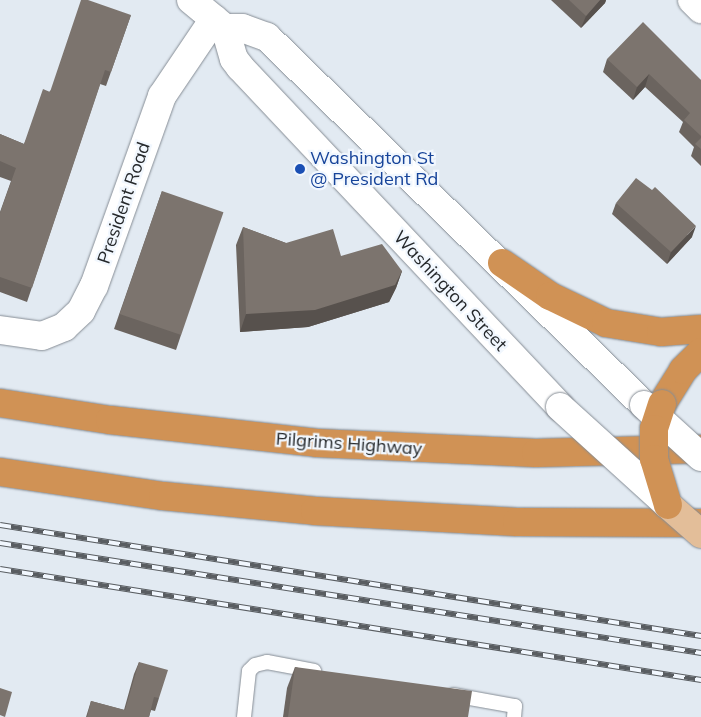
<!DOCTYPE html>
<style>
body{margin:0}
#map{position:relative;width:701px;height:717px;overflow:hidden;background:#e2eaf2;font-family:Mulish,sans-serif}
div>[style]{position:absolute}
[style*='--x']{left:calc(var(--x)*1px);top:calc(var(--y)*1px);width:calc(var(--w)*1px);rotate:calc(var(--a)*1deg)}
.roads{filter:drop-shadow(0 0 1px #868d95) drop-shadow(0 0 1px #868d95)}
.service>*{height:14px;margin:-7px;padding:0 7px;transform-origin:7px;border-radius:7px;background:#fff}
.minor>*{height:28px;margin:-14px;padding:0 14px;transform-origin:14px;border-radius:14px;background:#fff}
.secondary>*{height:28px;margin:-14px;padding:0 14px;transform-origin:14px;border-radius:14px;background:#fff}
.motorway>*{height:28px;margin:-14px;padding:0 14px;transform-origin:14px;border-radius:14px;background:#d09255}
.rail>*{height:5.5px;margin-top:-2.75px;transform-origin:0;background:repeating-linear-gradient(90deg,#f1f7fe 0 11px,#595d61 0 22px);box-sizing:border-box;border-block:1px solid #595d61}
.bridges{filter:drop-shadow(0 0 1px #868d95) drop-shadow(0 0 1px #868d95)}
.secondary-bridge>*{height:28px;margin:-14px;padding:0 14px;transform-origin:14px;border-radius:14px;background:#fff}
.primary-bridge>*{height:28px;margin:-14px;padding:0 14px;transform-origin:14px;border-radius:14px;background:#e3be99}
.motorway-bridge>*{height:28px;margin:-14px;padding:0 14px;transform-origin:14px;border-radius:14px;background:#d09255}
.wall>*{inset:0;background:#6b645f}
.shaded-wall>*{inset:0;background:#57514d}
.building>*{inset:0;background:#7c746e;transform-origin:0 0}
.dots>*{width:14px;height:14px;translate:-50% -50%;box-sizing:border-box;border:2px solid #f1f7fe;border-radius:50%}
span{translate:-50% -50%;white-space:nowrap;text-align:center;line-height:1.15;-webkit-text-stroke:4.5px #f1f7fe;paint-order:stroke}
.transit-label{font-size:18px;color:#164399}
.left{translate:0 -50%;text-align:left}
.street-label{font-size:18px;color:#25282b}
</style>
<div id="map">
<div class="roads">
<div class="service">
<div style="--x:453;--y:695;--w:63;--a:10.1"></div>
<div style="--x:515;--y:706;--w:11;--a:95"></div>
<div style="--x:244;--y:717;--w:46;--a:-83.8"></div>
<div style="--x:249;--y:671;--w:8;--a:-45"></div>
<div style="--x:255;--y:665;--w:12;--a:-14"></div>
<div style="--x:267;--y:662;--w:48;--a:10.8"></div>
</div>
<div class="minor">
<div style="--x:692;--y:0;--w:13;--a:45"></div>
<div style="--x:0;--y:330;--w:42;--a:8.1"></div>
<div style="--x:42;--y:336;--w:24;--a:-22"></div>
<div style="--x:64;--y:327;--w:23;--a:-43"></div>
<div style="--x:81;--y:311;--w:28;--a:-63"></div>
<div style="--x:94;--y:286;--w:202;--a:-70.3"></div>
<div style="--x:162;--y:96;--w:93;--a:-56"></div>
</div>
<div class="secondary">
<div style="--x:191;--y:0;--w:44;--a:39.5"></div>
<div style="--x:225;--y:28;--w:17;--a:0"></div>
<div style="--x:242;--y:28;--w:27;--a:20"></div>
<div style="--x:267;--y:37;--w:527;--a:44.31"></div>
<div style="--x:225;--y:28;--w:32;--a:74"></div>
<div style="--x:234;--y:59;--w:10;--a:53"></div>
<div style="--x:240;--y:67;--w:467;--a:46.7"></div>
</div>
<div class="motorway">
<div style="--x:502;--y:263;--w:58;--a:34.5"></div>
<div style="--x:550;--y:296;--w:62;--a:25.7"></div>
<div style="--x:606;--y:323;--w:56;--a:9.3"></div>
<div style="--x:661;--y:332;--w:40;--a:-4.3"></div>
<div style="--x:0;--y:403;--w:111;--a:8.8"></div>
<div style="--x:110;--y:420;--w:208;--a:6.3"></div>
<div style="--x:317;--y:443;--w:219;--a:2.6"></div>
<div style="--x:536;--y:453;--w:165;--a:-1.4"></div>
<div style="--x:662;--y:404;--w:40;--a:-58"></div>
<div style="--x:683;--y:370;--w:25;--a:-45"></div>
<div style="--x:0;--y:472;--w:165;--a:8.4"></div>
<div style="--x:163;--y:496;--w:153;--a:5.6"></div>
<div style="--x:315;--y:511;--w:202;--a:3.1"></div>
<div style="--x:517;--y:522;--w:184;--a:0.3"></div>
</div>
</div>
<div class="rail">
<div style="--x:0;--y:525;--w:710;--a:9"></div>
<div style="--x:0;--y:543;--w:710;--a:8.92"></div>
<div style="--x:0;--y:569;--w:710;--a:9"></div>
</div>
<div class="bridges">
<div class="secondary-bridge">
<div style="--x:644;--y:405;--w:77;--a:42.4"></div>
<div style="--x:560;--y:407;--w:146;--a:42.2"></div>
</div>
<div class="primary-bridge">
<div style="--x:668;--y:505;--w:44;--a:41.3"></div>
</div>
<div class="motorway-bridge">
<div style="--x:662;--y:404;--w:26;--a:108"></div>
<div style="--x:654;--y:429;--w:30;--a:90"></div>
<div style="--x:654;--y:459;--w:48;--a:73.1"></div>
</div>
</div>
<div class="wall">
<div style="clip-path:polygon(551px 0,606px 0,605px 3px,581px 28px)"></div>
<div style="clip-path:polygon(131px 15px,106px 86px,100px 84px,27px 302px,0 292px,0 212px,11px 181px,0 177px,0 134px,24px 144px,49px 92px)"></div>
<div style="clip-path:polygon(607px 59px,701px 80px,701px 166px,691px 156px,694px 147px,679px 132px,683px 122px,645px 87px,633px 100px,603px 72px)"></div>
<div style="clip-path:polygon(162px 191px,181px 335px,176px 350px,114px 329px)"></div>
<div style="clip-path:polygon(616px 203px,692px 237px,667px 264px,612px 214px)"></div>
<div style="clip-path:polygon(243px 227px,286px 243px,402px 271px,396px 288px,389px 302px,308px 327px,240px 332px,236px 245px)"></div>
<div style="clip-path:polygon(139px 662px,159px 698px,155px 711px,151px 710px,149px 717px,86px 717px,91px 701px,124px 710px,134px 674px)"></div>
<div style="clip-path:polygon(295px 667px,468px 717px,283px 717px,287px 688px)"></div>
</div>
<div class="shaded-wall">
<div style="clip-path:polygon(600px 0,606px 0,605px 3px,581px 28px,586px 16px)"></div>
<div style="clip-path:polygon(649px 74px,645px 87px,633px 100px,637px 87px)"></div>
<div style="clip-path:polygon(696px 226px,692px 237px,667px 264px,671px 252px)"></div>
<div style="clip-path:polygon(402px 271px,396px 288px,389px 302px,308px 327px,240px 332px,246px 314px)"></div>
</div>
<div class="building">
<div style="clip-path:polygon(81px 0,88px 0,131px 15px,111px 72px,105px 70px,32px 288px,0 277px,0 213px,16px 168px,0 161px,0 134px,24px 144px,43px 89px,50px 92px)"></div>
<div style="clip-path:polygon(569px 0,600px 0,586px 16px)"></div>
<div style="clip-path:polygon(643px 22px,701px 80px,701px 136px,684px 120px,690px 113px,649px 74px,637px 87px,607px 59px)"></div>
<div style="clip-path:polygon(701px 138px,701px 149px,695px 144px)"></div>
<div style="clip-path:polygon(636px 178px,652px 190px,655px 187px,696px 226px,671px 252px,616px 203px)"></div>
<div style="left:162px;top:191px;width:65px;height:130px;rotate:19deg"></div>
<div style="clip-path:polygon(243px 227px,286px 243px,333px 229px,341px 256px,382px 244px,402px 271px,395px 285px,315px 310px,246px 314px)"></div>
<div style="clip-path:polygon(139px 662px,168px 670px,159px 698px,154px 697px,149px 717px,87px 717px,91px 701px,125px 710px)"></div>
<div style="clip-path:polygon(295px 667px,472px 691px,468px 717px,288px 717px)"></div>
<div style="clip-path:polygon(0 688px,12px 692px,5px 717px,0 715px)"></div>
</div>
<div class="dots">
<div style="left:300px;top:169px;background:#1a4fb4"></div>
</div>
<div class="transit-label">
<span class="left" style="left:310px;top:169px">Washington St<br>@ President Rd</span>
</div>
<div class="street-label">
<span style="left:124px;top:203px;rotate:-71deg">President Road</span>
<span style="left:450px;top:291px;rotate:47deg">Washington Street</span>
<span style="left:349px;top:444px;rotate:4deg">Pilgrims Highway</span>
</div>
</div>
